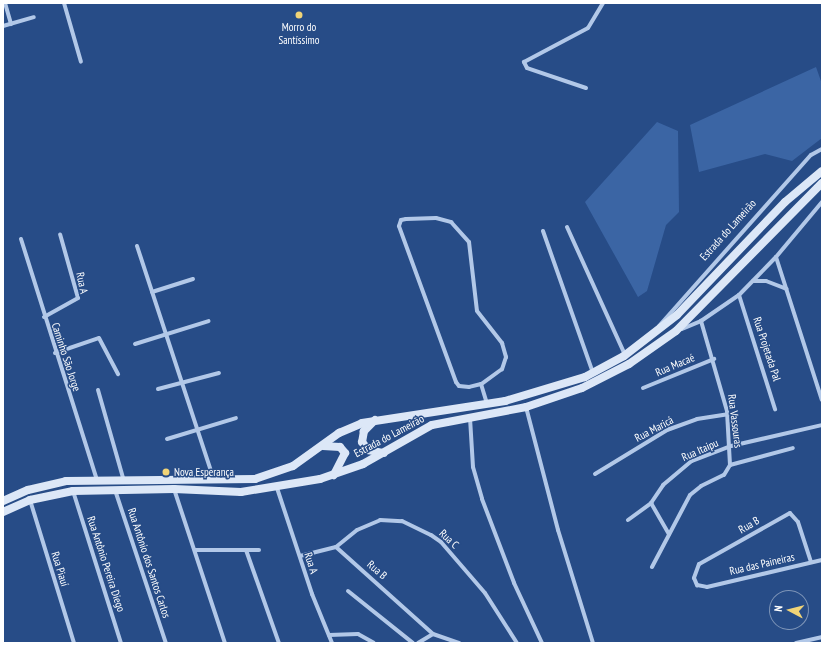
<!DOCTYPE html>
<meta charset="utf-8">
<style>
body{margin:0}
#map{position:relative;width:825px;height:646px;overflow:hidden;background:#274c87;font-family:"PT Sans Narrow",sans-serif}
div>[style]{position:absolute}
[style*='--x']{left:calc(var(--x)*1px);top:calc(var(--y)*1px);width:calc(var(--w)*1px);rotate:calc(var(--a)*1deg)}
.green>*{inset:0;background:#3b65a4}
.minor>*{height:4px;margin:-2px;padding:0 2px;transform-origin:2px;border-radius:2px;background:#b2c8e8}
.secondary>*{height:8px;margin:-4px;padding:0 4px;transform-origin:4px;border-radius:4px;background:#dce7f7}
.dots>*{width:11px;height:11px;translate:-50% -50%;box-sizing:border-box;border:2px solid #274c87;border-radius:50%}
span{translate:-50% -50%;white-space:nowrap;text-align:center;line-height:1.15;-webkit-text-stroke:3px #274c87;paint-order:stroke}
.poi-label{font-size:11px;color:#fff}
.left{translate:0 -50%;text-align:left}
.street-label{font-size:11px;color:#fff}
.frame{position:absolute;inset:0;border:4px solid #fff;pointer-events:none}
.north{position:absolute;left:769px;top:590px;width:40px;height:40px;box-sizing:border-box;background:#274c87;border:1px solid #7d94b7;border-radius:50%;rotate:277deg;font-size:11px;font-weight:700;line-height:16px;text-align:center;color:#fff}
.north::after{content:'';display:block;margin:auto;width:14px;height:18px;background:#f1d477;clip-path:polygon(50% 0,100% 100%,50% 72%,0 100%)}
</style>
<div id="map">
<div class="green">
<div style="clip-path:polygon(816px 67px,822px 84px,822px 138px,792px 161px,765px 154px,699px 172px,690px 125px)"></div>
<div style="clip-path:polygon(657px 122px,678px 131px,679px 212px,666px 225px,647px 291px,638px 297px,585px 202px)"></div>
</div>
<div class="minor">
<div style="--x:5;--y:3;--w:22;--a:74"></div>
<div style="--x:64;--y:3;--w:61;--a:73.9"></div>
<div style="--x:3;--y:26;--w:32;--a:-16"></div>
<div style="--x:586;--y:88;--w:62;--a:-161.3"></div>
<div style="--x:527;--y:68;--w:7;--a:-117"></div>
<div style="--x:524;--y:62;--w:72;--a:-28"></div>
<div style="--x:588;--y:28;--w:29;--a:-59"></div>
<div style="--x:436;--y:218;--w:16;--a:15"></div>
<div style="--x:451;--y:222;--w:27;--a:48"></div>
<div style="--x:469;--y:242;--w:69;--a:83.4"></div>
<div style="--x:477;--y:311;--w:41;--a:52"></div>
<div style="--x:502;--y:343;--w:15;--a:74"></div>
<div style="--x:506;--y:357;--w:13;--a:108"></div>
<div style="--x:502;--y:369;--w:26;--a:144"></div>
<div style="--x:481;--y:384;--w:12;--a:166"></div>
<div style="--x:469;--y:387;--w:10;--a:-174"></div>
<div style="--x:459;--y:386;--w:5;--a:-127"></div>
<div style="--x:456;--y:382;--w:166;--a:-110.1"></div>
<div style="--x:399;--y:226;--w:6;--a:-72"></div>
<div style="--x:401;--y:220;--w:5;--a:-11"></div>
<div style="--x:406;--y:219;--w:30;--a:-2"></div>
<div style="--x:567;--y:227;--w:141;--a:65.6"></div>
<div style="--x:543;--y:231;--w:151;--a:70.6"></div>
<div style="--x:21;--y:239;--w:253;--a:72.5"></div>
<div style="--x:137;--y:246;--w:246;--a:71.8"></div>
<div style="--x:776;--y:257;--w:150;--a:72.2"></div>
<div style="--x:753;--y:281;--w:13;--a:0"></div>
<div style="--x:766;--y:281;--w:22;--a:21"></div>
<div style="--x:152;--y:292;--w:43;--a:-17.6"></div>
<div style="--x:739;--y:295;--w:120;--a:72.5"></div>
<div style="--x:44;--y:317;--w:39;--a:-29"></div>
<div style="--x:78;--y:298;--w:66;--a:-105.7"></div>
<div style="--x:659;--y:326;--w:229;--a:-48.4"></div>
<div style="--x:811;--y:155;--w:13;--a:-29"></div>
<div style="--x:682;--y:329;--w:21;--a:-23"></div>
<div style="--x:701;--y:321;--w:46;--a:-34.4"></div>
<div style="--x:739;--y:295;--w:53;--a:-45.8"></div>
<div style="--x:776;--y:257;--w:72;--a:-50.1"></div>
<div style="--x:135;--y:344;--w:77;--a:-17.3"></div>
<div style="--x:55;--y:353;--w:46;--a:-18.8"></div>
<div style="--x:99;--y:338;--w:41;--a:62.2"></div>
<div style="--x:481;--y:384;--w:21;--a:73"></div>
<div style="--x:643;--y:388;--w:77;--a:-22.2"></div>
<div style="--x:158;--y:389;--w:63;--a:-14.7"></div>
<div style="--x:98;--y:390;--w:91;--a:74.1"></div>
<div style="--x:526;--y:407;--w:127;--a:75.4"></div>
<div style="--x:558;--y:530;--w:118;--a:72.8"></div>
<div style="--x:470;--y:418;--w:49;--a:86.5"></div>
<div style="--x:473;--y:467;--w:33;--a:74"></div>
<div style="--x:482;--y:499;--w:90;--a:69.1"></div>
<div style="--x:514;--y:583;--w:66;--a:65"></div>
<div style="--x:167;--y:439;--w:72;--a:-16.9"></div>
<div style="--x:730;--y:465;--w:65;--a:-15.1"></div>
<div style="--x:595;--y:474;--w:84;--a:-31.4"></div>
<div style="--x:667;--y:430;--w:32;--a:-20"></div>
<div style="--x:697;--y:419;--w:31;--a:-9"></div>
<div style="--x:277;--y:488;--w:112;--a:71.7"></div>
<div style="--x:312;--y:594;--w:53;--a:67.8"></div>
<div style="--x:174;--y:489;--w:162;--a:71.7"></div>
<div style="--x:115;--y:490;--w:161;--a:71.6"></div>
<div style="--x:73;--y:491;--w:159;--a:72.5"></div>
<div style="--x:30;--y:500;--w:150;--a:72.9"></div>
<div style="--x:651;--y:503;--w:36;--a:60"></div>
<div style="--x:628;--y:520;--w:29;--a:-36"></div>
<div style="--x:651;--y:503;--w:22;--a:-56"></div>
<div style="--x:663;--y:485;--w:38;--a:-40"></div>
<div style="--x:692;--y:461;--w:42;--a:-21"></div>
<div style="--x:731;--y:446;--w:93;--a:-13"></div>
<div style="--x:336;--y:547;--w:27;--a:-39"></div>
<div style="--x:357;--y:530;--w:25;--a:-23"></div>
<div style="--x:380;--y:520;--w:22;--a:3"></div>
<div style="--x:402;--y:521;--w:32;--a:26"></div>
<div style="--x:431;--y:535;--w:12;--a:35"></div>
<div style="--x:441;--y:542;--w:67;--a:49.2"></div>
<div style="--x:485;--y:593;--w:59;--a:57.4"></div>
<div style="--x:195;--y:550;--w:64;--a:0"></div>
<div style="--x:246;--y:550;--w:99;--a:70.5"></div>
<div style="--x:300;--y:556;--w:37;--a:-14"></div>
<div style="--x:336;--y:547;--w:130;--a:41.9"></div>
<div style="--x:433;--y:634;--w:28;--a:19"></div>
<div style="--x:811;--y:562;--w:42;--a:-108"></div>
<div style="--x:798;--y:522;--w:12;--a:-132"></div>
<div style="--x:790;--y:513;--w:104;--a:150.7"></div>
<div style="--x:699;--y:564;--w:15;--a:110"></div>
<div style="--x:694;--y:578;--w:8;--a:67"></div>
<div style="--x:697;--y:585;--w:10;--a:11"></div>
<div style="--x:707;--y:587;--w:118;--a:-13.2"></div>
<div style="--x:652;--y:567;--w:81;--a:-62.2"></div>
<div style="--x:690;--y:495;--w:14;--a:-39"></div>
<div style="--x:701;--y:486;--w:25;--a:-26"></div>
<div style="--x:724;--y:475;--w:12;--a:-59"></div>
<div style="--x:730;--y:465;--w:54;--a:-93.2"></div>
<div style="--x:727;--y:411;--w:94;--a:-106.1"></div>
<div style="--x:348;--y:591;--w:83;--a:38.7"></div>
<div style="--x:329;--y:635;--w:29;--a:-2"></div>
<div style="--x:358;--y:634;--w:18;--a:29"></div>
<div style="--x:418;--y:643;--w:17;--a:-31"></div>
<div style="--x:796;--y:643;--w:27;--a:-13"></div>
</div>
<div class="secondary">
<div style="--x:375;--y:420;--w:16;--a:135"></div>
<div style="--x:364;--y:431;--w:11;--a:100"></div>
<div style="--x:362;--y:442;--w:10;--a:53"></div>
<div style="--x:368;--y:450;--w:16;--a:11"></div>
<div style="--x:323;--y:446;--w:17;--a:3"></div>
<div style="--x:340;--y:447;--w:8;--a:50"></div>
<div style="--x:345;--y:453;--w:25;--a:117"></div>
<div style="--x:3;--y:501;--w:27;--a:-24"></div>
<div style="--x:28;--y:490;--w:39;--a:-13"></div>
<div style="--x:66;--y:481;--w:189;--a:-0.6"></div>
<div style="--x:255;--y:479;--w:40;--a:-18.9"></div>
<div style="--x:293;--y:466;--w:57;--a:-35.7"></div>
<div style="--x:339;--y:433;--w:25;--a:-23"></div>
<div style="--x:362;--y:423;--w:145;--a:-8.7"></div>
<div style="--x:505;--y:401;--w:84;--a:-16.7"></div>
<div style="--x:585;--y:377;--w:44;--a:-28.3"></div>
<div style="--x:624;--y:356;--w:67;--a:-37.7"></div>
<div style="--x:677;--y:315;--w:156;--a:-46.3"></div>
<div style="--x:785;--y:202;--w:48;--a:-40"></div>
<div style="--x:3;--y:512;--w:30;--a:-24"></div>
<div style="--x:30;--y:500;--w:44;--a:-11.8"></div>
<div style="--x:73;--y:491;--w:101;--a:-1.1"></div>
<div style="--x:174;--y:489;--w:67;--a:2.6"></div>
<div style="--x:241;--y:492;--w:80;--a:-9.3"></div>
<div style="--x:320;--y:479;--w:46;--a:-19.2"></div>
<div style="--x:363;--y:464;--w:79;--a:-29.5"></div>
<div style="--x:432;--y:425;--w:96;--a:-10.8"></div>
<div style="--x:526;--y:407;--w:59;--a:-18.7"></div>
<div style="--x:582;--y:388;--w:53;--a:-27.1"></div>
<div style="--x:629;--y:364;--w:57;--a:-35.1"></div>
<div style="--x:676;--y:331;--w:208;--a:-45.4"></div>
</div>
<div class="dots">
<div style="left:299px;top:15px;background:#f1d477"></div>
<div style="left:166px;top:472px;background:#f1d477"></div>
</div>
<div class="poi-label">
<span style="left:299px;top:34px">Morro do<br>Santíssimo</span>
<span class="left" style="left:174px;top:472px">Nova Esperança</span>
</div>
<div class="street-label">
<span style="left:728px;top:230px;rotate:-48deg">Estrada do Lameirão</span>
<span style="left:82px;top:283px;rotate:79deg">Rua A</span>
<span style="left:767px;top:349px;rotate:72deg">Rua Projetada Pal</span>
<span style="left:66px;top:357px;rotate:72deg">Caminho São Jorge</span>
<span style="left:675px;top:365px;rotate:-23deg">Rua Macaé</span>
<span style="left:735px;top:421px;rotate:83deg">Rua Vassouras</span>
<span style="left:654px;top:429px;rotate:-28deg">Rua Maricá</span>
<span style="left:389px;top:436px;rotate:-28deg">Estrada do Lameirão</span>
<span style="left:700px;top:450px;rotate:-24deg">Rua Itaipu</span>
<span style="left:749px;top:525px;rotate:-30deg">Rua B</span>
<span style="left:449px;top:539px;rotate:43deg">Rua C</span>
<span style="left:149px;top:563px;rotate:72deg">Rua Antônio dos Santos Carlos</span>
<span style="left:311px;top:563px;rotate:73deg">Rua A</span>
<span style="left:106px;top:564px;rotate:72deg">Rua Antônio Pereira Diego</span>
<span style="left:762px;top:564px;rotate:-13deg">Rua das Paineiras</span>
<span style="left:60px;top:569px;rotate:73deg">Rua Piauí</span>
<span style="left:377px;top:570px;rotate:41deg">Rua B</span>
</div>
<div class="frame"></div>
<div class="north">N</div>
</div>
